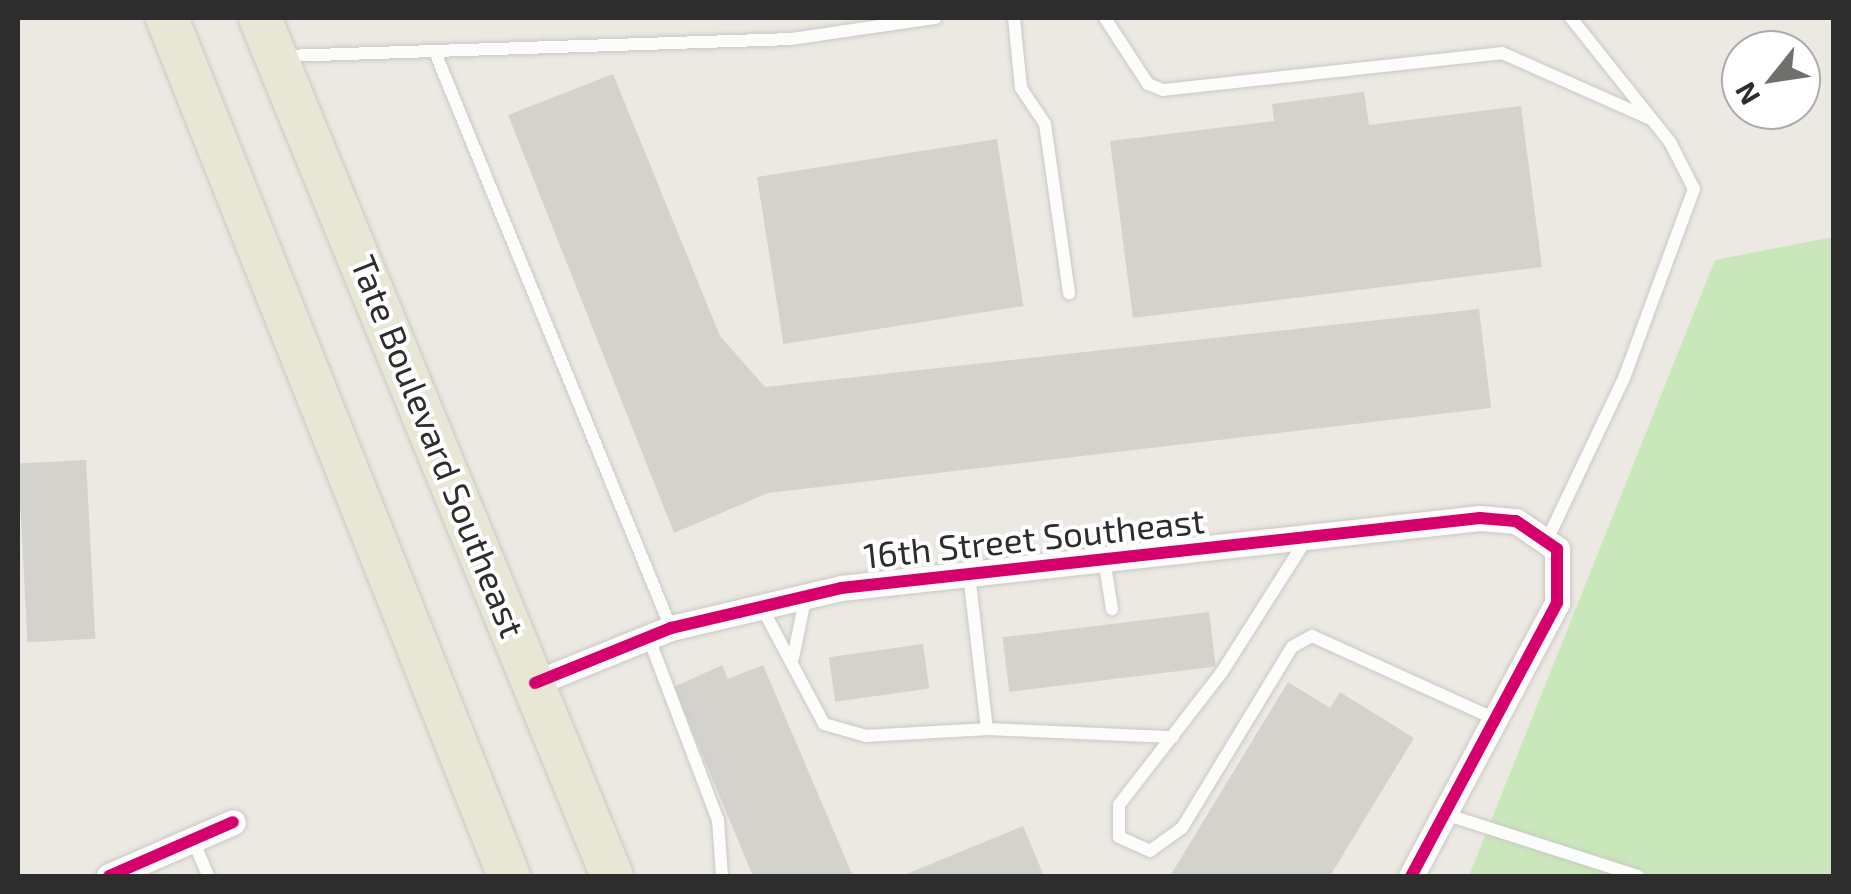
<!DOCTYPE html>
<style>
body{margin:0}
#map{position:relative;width:1851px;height:894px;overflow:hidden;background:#ece9e2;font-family:"Exo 2",sans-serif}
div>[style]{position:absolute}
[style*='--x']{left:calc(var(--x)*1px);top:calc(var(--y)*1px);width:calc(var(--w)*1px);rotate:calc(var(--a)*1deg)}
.green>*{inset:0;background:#c9e7ba}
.building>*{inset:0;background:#d4d2cd;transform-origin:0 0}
.roads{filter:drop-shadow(0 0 2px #c9c8c7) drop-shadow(0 0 2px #c9c8c7)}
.service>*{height:12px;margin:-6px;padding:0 6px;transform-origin:6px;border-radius:6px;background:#fcfcfb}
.minor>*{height:25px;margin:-12.5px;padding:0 12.5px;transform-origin:12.5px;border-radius:12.5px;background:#fcfcfb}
.primary>*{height:42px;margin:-21px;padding:0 21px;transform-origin:21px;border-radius:21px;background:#e8e6d4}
.cycleway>*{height:12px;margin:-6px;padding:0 6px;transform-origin:6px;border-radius:6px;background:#d6006c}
span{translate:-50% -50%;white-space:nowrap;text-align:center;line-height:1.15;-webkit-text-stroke:8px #fff;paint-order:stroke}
.street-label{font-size:35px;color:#2d2d2d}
.frame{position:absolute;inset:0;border:20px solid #2d2d2d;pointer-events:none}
.north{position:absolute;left:1721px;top:30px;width:100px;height:100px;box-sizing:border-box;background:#fff;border:2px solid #ababab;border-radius:50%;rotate:240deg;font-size:28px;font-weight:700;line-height:40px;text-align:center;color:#2d2d2d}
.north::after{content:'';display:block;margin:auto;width:35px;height:45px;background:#706f6c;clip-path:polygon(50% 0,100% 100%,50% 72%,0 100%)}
</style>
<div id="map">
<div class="green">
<div style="clip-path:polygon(1833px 237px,1833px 876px,1469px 876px,1715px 260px)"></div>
</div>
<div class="building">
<div style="clip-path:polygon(613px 74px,720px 336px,765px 387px,1479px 309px,1491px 408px,768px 493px,674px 533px,508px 115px)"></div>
<div style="clip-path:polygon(1364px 92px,1369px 125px,1521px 106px,1542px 267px,1133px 318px,1110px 141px,1274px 121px,1272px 104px)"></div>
<div style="left:997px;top:139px;width:169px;height:243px;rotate:81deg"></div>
<div style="left:86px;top:460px;width:179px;height:68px;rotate:87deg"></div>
<div style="left:1209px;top:612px;width:55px;height:208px;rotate:83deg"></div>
<div style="left:923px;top:644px;width:45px;height:95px;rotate:82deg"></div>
<div style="clip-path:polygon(722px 665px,728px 679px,763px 665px,853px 876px,753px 876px,674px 687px)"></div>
<div style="clip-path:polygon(1288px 682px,1330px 708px,1340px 692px,1414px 738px,1330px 876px,1170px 876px)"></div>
<div style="clip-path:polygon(1023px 826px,1044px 876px,902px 876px)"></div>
</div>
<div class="roads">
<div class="service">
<div style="--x:1014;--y:18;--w:70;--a:84.3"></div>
<div style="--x:1021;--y:88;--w:43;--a:56.3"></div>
<div style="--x:1045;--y:124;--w:171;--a:81.9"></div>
<div style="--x:1105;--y:18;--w:79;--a:56.9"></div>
<div style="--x:1148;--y:84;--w:16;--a:22"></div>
<div style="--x:1163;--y:90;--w:341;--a:-6.2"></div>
<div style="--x:1502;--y:53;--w:163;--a:23.9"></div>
<div style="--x:285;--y:56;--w:506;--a:-1.92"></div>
<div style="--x:791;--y:39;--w:146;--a:-8.3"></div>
<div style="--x:437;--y:57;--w:617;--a:67.72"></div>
<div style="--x:1549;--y:536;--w:175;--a:-64.6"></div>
<div style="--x:1624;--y:378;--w:202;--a:-69.7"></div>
<div style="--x:1694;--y:189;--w:53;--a:-117.1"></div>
<div style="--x:1670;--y:142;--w:159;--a:-128.6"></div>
<div style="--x:1307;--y:538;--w:159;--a:122.4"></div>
<div style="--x:1222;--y:672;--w:168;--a:127.8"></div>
<div style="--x:1119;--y:805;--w:32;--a:90"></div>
<div style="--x:1119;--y:837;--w:34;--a:24"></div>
<div style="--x:1150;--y:851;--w:39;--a:-36"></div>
<div style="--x:1182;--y:828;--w:212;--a:-58.7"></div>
<div style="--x:1292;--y:647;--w:23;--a:-29"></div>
<div style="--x:1312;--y:636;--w:201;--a:24.4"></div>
<div style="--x:1104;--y:559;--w:51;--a:80.9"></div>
<div style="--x:969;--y:574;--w:156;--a:83.4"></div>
<div style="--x:987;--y:729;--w:186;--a:2.5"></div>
<div style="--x:760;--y:604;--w:136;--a:61.9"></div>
<div style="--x:824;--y:724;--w:44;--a:15.9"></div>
<div style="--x:866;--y:736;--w:121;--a:-3.3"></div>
<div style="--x:648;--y:636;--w:197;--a:69.2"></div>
<div style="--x:718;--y:820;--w:56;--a:85.9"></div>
<div style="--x:793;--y:658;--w:64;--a:-78.3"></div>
<div style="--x:1445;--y:814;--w:203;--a:17.8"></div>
<div style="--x:193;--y:840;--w:39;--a:67"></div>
</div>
<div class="minor">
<div style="--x:535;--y:683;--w:147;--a:-22"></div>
<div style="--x:671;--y:628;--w:175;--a:-13.2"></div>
<div style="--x:841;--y:588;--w:643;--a:-6.25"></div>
<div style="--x:1480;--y:518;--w:36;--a:5"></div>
<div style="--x:1516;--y:521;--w:50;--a:34.3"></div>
<div style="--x:1557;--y:549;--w:54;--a:90"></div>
<div style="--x:1557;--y:603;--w:310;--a:118.1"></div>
<div style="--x:109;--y:876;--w:135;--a:-23.5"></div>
</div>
<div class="primary">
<div style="--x:167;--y:18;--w:924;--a:68.27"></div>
<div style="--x:260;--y:18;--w:927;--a:67.69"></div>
</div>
</div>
<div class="cycleway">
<div style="--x:535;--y:683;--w:147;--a:-22"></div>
<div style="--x:671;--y:628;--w:175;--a:-13.2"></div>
<div style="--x:841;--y:588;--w:643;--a:-6.25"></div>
<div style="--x:1480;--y:518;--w:36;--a:5"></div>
<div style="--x:1516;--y:521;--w:50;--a:34.3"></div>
<div style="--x:1557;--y:549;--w:54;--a:90"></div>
<div style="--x:1557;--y:603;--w:310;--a:118.1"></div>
<div style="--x:109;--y:876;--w:135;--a:-23.5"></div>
</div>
<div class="street-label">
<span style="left:439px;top:446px;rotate:68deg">Tate Boulevard Southeast</span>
<span style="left:1034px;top:537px;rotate:-6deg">16th Street Southeast</span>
</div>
<div class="frame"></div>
<div class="north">N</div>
</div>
